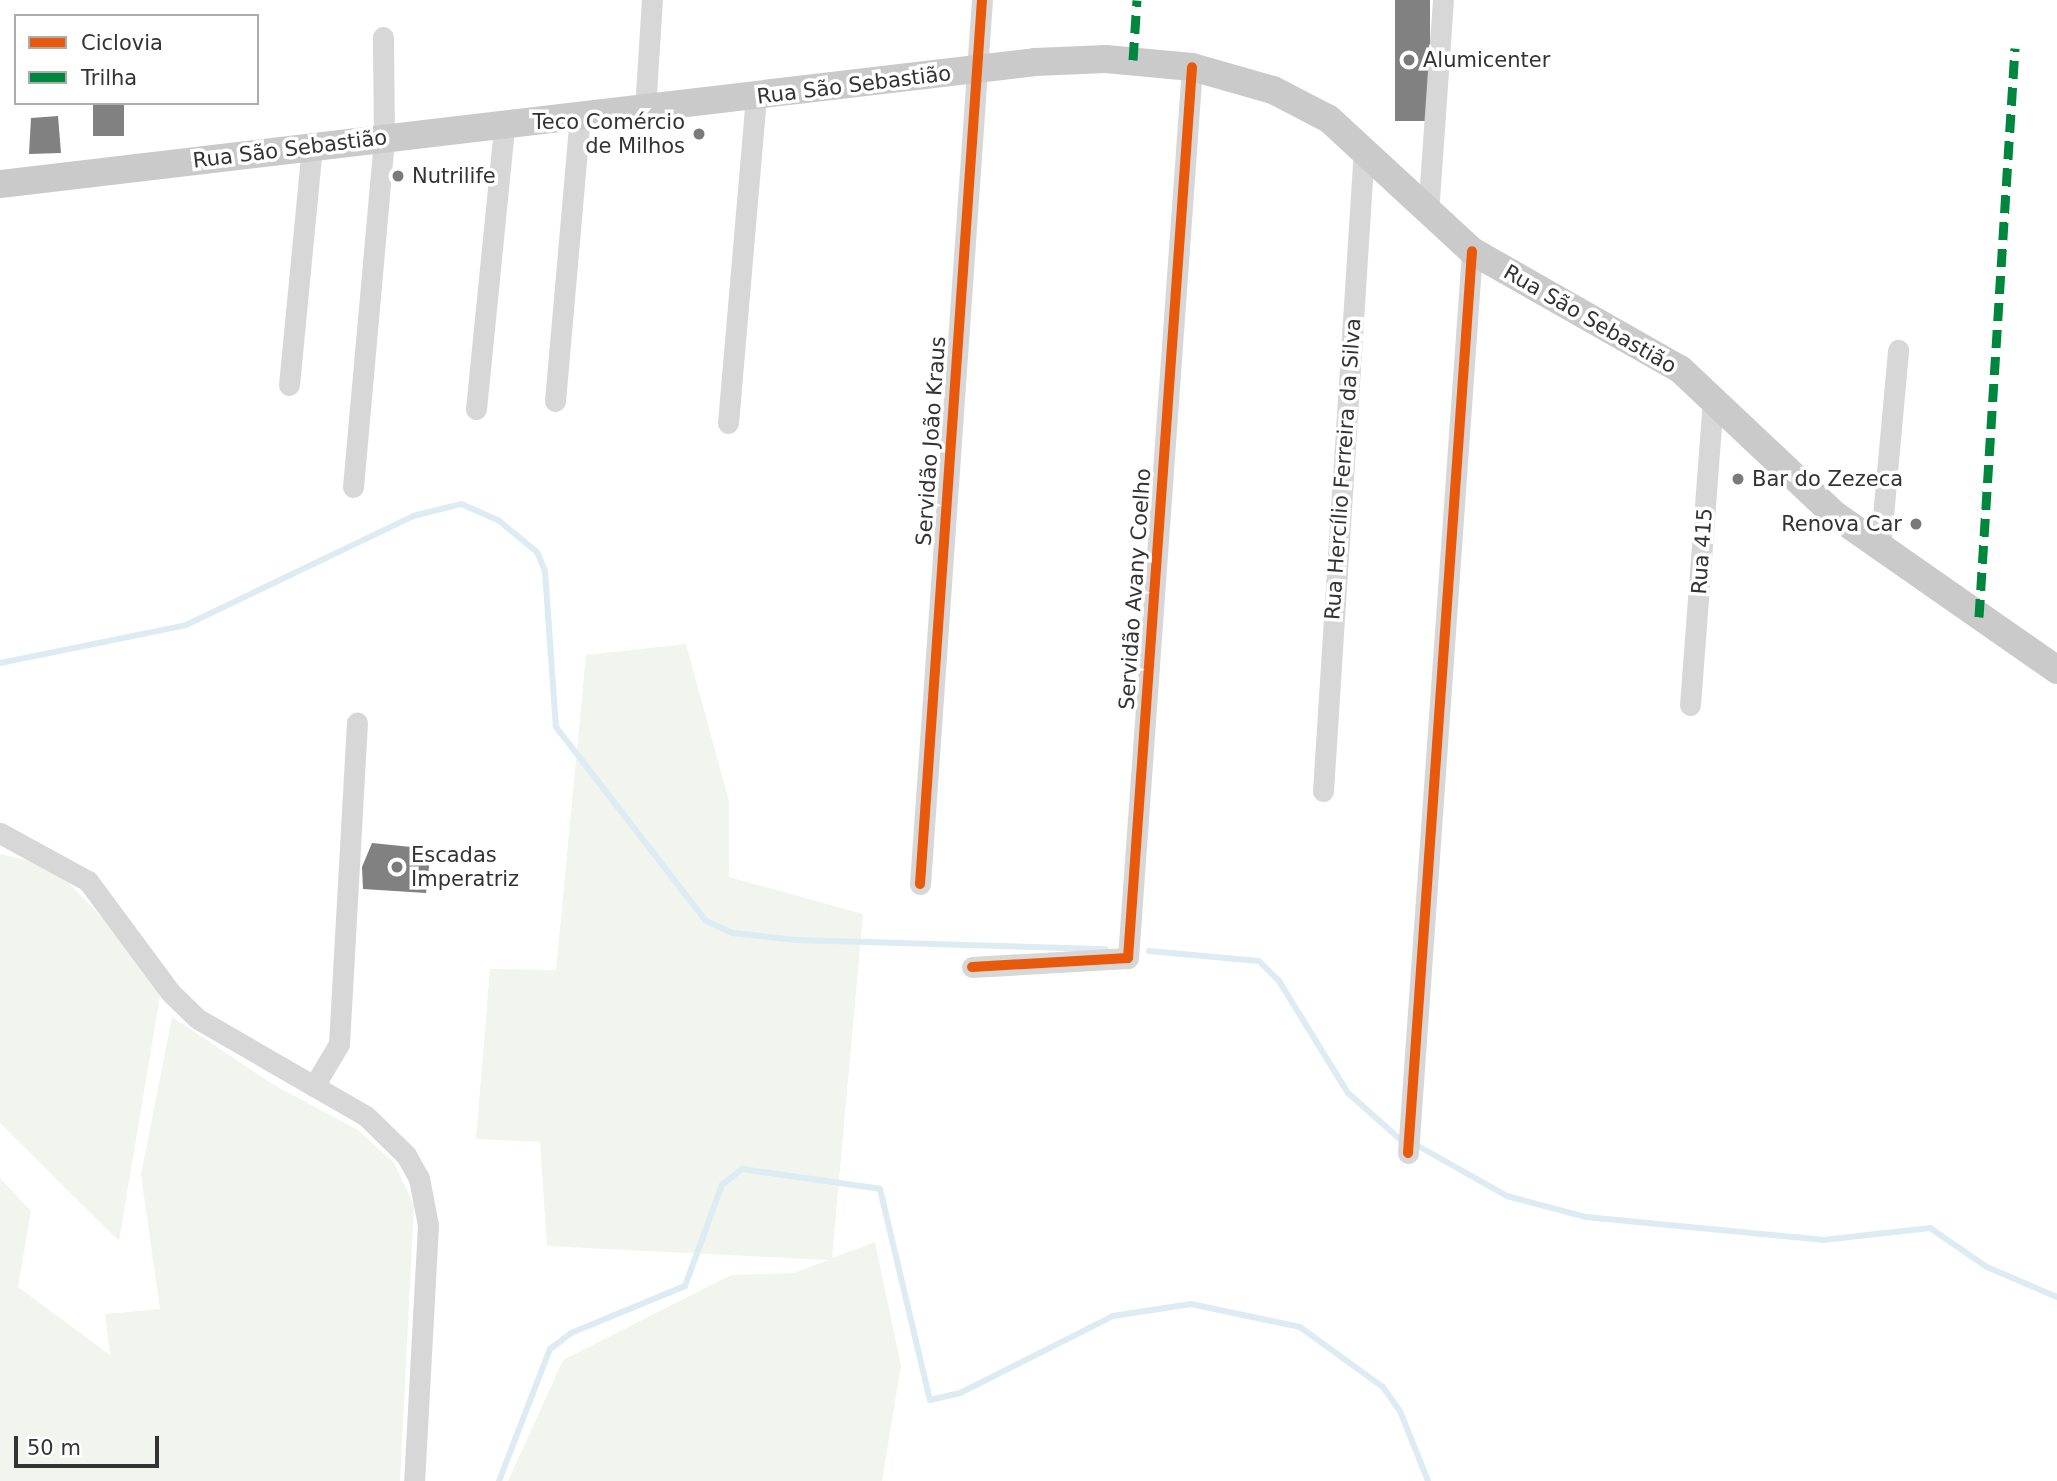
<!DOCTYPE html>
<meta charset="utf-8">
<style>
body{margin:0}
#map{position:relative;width:2057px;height:1481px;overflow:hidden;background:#fff;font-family:"DejaVu Sans",sans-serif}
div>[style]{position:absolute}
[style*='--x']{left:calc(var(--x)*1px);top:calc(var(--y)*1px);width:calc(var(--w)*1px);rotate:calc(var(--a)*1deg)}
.green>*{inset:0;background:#f1f5ed}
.stream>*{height:6px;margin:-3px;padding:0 3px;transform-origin:3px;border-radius:3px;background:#ddebf3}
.building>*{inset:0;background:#818181;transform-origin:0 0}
.minor>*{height:21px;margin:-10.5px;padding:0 10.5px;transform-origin:10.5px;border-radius:10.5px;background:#d7d7d7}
.major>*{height:28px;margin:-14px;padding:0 14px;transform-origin:14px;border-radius:14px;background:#cacaca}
.quiet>*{height:9px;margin-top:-4.5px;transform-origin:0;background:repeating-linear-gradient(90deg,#00873e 0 18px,transparent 0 27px)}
.cycleway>*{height:10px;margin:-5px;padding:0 5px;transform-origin:5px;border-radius:5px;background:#e8590c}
.dots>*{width:19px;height:19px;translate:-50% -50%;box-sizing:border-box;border:4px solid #fff;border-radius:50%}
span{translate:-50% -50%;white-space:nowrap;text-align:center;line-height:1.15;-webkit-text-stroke:7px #fff;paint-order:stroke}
.poi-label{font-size:21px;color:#333}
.left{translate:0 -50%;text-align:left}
.right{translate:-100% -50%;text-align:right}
.street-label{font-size:21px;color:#333}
.legend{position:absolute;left:14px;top:14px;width:245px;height:91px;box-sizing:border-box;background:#fff;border:2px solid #adadad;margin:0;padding:9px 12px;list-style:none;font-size:21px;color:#333}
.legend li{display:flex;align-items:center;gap:14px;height:35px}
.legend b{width:35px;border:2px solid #adadad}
.scale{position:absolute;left:14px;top:1436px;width:145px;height:32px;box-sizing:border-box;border:4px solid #333;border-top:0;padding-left:9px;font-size:21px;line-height:24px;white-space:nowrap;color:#333;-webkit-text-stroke:5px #fff;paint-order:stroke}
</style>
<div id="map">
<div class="green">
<div style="clip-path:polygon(686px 644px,729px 801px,729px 877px,863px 914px,832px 1258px,875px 1242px,901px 1366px,882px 1481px,508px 1481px,563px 1360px,731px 1275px,794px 1273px,828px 1260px,547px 1246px,540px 1142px,476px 1139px,490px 969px,556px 970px,586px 655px)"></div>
<div style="clip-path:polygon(0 854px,52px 866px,108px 924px,160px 996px,119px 1241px,0 1123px)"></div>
<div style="clip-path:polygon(172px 1017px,274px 1085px,358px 1130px,394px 1163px,414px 1205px,400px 1481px,0 1481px,0 1178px,31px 1211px,18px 1287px,110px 1355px,105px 1314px,160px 1309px,141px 1175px)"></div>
</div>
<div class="stream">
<div style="--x:0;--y:663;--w:190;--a:-11.5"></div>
<div style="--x:186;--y:625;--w:252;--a:-25.6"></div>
<div style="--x:413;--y:516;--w:49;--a:-14"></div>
<div style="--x:461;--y:504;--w:40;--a:23.4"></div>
<div style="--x:498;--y:520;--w:50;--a:39.4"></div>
<div style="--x:537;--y:552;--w:21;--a:67"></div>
<div style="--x:545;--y:571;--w:156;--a:86"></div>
<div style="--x:556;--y:727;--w:245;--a:52.3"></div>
<div style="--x:706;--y:921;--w:30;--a:24"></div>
<div style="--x:733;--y:933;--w:64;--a:6.2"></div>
<div style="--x:797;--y:940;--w:309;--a:1.7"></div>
<div style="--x:1149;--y:951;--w:110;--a:5.2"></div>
<div style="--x:1259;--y:961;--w:28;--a:45"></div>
<div style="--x:1279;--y:981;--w:132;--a:58.4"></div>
<div style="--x:1348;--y:1093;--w:71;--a:41.6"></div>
<div style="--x:1420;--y:1147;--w:100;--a:29.4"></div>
<div style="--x:1507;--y:1196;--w:82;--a:14.9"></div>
<div style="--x:1586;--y:1217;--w:238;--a:5.5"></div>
<div style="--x:1823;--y:1240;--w:108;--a:-6.4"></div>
<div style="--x:1930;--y:1228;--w:69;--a:34.4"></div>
<div style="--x:1987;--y:1267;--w:76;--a:23.2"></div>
<div style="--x:499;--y:1481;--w:142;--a:-68.9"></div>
<div style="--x:550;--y:1349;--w:26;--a:-37"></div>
<div style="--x:571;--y:1333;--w:123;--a:-22.4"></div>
<div style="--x:685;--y:1286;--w:108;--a:-69.9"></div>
<div style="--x:722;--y:1185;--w:26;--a:-39"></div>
<div style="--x:742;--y:1169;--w:139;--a:8.2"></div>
<div style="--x:880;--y:1189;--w:217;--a:76.7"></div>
<div style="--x:930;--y:1400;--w:31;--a:-13"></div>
<div style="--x:960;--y:1393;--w:171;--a:-26.7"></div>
<div style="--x:1113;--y:1316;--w:79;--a:-8.7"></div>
<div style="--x:1191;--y:1304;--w:111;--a:11.9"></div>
<div style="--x:1300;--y:1327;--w:102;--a:35.9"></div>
<div style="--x:1383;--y:1387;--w:29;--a:55"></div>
<div style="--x:1400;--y:1411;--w:75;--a:68.2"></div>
</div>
<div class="building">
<div style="left:1395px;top:0;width:35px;height:121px"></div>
<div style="left:93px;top:103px;width:31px;height:33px"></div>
<div style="clip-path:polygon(58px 116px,61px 153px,29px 154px,31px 118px)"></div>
<div style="clip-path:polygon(372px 843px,431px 849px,426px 893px,363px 889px,362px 867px)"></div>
</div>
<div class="minor">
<div style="--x:645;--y:110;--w:110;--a:-86.4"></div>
<div style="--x:1428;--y:214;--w:215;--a:-86"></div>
<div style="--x:289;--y:385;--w:239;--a:-84.5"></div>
<div style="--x:555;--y:401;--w:284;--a:-85"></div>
<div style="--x:476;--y:409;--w:284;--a:-84.3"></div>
<div style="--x:728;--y:423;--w:327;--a:-85.1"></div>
<div style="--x:353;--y:487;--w:350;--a:-84.9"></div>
<div style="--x:384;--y:138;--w:101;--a:-90.6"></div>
<div style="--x:1880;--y:549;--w:200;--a:-84.8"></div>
<div style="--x:1690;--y:705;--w:309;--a:-85.7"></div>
<div style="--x:1323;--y:791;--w:644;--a:-86.35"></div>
<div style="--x:0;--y:833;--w:100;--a:28.6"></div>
<div style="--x:88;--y:881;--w:139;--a:53.5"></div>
<div style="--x:171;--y:993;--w:37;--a:44"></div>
<div style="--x:198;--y:1019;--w:194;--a:30"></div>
<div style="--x:366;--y:1116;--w:56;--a:44.3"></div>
<div style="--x:406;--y:1155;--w:26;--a:61"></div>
<div style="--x:419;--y:1178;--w:48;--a:79.2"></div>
<div style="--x:428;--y:1225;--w:256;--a:93.1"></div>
<div style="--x:920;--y:884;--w:886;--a:-85.99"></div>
<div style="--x:972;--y:967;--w:156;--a:-3.3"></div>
<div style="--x:1128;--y:958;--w:893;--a:-85.89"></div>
<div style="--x:314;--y:1086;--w:49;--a:-59.2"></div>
<div style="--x:339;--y:1044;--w:322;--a:-86.8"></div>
<div style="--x:1408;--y:1153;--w:904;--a:-85.94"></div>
</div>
<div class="major">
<div style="--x:0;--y:184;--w:1042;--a:-6.72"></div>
<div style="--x:1035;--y:62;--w:71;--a:-2.4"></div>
<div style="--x:1106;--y:59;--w:86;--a:5.3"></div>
<div style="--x:1192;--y:67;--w:84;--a:15.9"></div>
<div style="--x:1273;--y:90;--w:63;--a:27.4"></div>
<div style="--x:1329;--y:119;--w:195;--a:42.7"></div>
<div style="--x:1472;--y:251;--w:239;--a:29.6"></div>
<div style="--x:1680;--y:369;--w:213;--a:43.3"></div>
<div style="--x:1835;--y:515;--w:271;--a:34.9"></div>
</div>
<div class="quiet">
<div style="--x:1133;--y:60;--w:60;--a:-86.2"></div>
<div style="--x:1979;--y:617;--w:570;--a:-86.38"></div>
</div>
<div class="cycleway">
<div style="--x:920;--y:884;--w:886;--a:-85.99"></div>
<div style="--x:972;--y:967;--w:156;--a:-3.3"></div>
<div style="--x:1128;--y:958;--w:893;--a:-85.89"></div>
<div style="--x:1408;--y:1153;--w:904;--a:-85.94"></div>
</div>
<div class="dots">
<div style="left:1409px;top:60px;background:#7a7a7a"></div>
<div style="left:699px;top:134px;background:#7a7a7a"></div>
<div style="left:398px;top:176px;background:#7a7a7a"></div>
<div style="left:1738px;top:479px;background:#7a7a7a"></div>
<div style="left:1916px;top:524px;background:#7a7a7a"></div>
<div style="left:397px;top:867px;background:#7a7a7a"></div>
</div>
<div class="poi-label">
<span class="left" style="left:1423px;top:60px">Alumicenter</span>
<span class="right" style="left:685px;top:134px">Teco Comércio<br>de Milhos</span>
<span class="left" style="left:412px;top:176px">Nutrilife</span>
<span class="left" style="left:1752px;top:479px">Bar do Zezeca</span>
<span class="right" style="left:1902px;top:524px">Renova Car</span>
<span class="left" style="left:411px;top:867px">Escadas<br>Imperatriz</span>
</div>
<div class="street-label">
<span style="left:854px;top:85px;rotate:-7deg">Rua São Sebastião</span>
<span style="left:290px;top:149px;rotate:-7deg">Rua São Sebastião</span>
<span style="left:1590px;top:319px;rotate:30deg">Rua São Sebastião</span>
<span style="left:931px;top:441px;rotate:-86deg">Servidão João Kraus</span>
<span style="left:1343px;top:469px;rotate:-86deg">Rua Hercílio Ferreira da Silva</span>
<span style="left:1702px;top:551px;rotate:-86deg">Rua 415</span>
<span style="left:1135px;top:589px;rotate:-86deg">Servidão Avany Coelho</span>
</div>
<ul class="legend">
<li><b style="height:9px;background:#e8590c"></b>Ciclovia</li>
<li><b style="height:9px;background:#00873e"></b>Trilha</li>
</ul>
<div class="scale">50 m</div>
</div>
